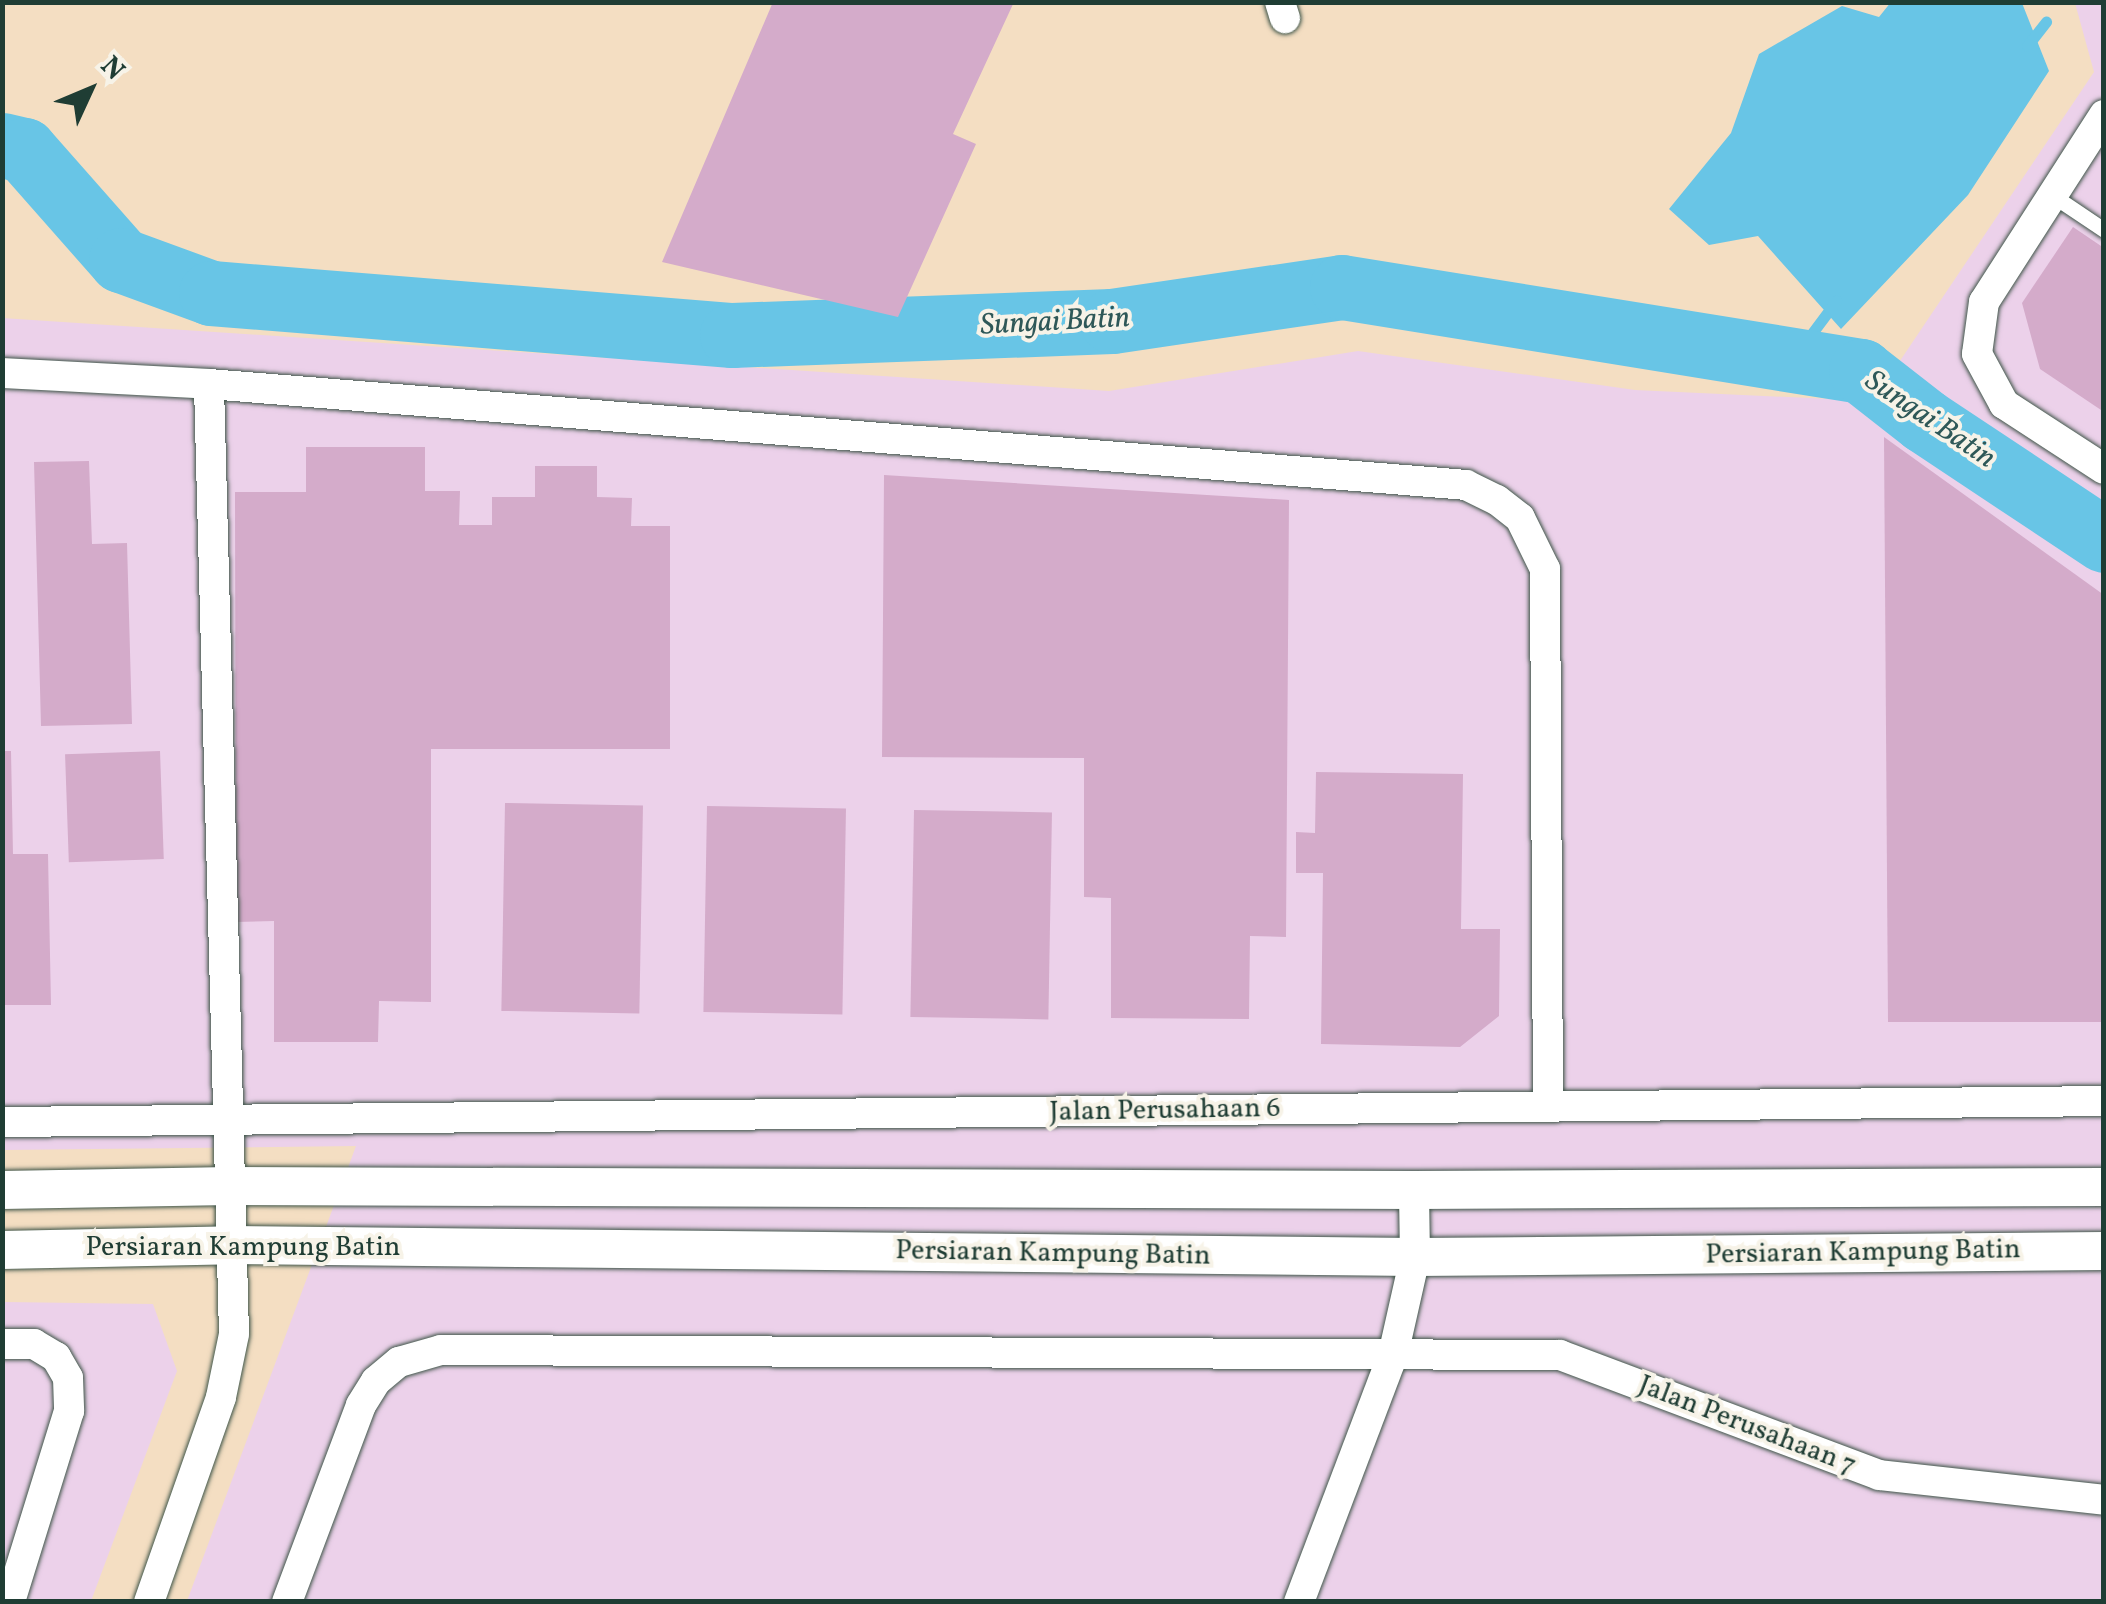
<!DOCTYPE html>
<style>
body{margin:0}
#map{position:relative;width:2106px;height:1604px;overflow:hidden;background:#f4dec2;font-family:Vollkorn,serif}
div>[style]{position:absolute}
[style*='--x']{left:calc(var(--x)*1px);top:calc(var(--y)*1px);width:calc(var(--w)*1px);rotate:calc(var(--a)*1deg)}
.built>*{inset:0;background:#ecd1ea}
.water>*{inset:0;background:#68c5e6}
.stream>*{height:11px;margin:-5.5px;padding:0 5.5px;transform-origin:5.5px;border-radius:5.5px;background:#68c5e6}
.river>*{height:65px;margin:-32.5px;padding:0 32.5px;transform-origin:32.5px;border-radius:32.5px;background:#68c5e6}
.building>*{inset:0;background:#d4abca;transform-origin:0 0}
.roads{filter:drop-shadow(0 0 2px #3f5549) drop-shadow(0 0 2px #3f5549)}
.service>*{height:15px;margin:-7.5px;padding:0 7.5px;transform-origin:7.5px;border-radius:7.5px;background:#fff}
.minor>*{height:30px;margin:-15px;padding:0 15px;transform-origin:15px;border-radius:15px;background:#fff}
.tertiary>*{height:38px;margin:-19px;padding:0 19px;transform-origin:19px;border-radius:19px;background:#fff}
span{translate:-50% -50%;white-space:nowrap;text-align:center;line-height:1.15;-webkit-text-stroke:8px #f7f3e8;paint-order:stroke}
.street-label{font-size:28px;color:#1f3d34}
.water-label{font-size:30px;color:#2e5858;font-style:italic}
.frame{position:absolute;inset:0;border:5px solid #1f3d34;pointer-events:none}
.north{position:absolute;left:40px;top:40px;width:100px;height:100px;-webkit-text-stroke:8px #f7f3e8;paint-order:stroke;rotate:46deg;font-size:28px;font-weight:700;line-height:40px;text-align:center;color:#1f3d34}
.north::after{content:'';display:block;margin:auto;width:35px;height:45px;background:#1f3d34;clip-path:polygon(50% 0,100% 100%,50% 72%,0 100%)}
</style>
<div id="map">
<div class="built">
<div style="clip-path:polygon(2075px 3px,2103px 3px,2103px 1601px,187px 1601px,356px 1146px,3px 1150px,2px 318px,1109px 391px,1358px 351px,1635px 390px,1873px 401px,2094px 72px)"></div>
<div style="clip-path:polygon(3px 1302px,153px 1304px,177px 1371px,91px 1601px,3px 1602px)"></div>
</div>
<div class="water">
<div style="clip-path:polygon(1891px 2px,2022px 3px,2049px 71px,1968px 195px,1841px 329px,1758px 236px,1709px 245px,1669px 209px,1731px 133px,1759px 54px,1842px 6px,1879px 17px)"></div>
</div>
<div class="stream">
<div style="--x:2027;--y:46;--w:31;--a:-52"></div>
<div style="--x:1792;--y:360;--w:74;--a:-53.3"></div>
</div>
<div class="river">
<div style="--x:2;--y:145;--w:23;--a:13"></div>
<div style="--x:24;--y:150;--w:147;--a:48.6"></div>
<div style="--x:121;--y:260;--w:96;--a:20.1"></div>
<div style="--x:211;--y:293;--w:523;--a:4.61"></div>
<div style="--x:732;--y:335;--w:380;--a:-2.1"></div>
<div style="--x:1112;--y:321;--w:232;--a:-8.4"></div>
<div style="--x:1342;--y:287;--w:526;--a:9.19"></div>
<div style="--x:1861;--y:371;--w:81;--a:38"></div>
<div style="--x:1925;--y:421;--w:215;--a:33.6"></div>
</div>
<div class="building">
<div style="clip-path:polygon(773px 2px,1014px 2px,953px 134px,976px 144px,898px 317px,662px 262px)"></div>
<div style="clip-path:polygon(2073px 227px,2104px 248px,2104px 412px,2040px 369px,2022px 303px)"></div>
<div style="clip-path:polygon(1884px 437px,2104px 595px,2104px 1022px,1888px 1022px)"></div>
<div style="clip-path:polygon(306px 447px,425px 447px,425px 491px,460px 491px,459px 525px,492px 525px,492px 497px,535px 497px,535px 466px,597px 466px,597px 497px,632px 498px,631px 526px,670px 526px,670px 749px,431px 749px,431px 1002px,379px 1001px,378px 1042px,274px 1042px,274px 921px,236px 922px,235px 492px,306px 492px)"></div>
<div style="clip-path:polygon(89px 461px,92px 544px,127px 543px,132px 724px,41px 726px,34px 462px)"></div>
<div style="clip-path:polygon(884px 475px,1289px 500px,1286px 937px,1250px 936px,1249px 1019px,1111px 1018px,1111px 898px,1084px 897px,1084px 758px,882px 757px)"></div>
<div style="clip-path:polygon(2px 751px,11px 751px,13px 854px,48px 854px,51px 1005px,2px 1005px)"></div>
<div style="left:160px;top:751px;width:108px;height:95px;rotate:88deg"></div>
<div style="clip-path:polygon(1316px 772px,1463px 774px,1461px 929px,1500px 929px,1499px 1016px,1460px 1047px,1321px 1044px,1323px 873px,1296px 873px,1296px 832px,1315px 833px)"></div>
<div style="left:505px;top:803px;width:138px;height:208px;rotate:1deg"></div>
<div style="left:707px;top:806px;width:139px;height:206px;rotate:1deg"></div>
<div style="left:914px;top:810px;width:138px;height:207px;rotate:1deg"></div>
</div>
<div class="roads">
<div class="service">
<div style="--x:2052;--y:195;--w:63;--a:33.9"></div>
</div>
<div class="minor">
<div style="--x:1280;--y:2;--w:17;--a:73"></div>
<div style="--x:2104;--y:115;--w:222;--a:122.7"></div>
<div style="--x:1984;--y:302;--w:52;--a:97.7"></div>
<div style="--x:1977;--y:354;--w:57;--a:61.6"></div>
<div style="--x:2004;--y:404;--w:119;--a:33"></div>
<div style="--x:2;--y:373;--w:207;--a:3"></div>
<div style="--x:209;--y:384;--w:1261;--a:4.59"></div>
<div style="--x:1466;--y:485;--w:34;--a:26"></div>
<div style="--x:1497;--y:500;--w:29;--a:38"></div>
<div style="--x:1520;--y:518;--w:57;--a:63.9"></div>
<div style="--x:1545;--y:569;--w:538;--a:89.68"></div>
<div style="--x:2;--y:1122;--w:2102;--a:-0.57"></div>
<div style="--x:2;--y:1344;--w:32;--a:0"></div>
<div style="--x:34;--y:1344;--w:26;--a:31"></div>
<div style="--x:56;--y:1357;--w:24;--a:60"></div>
<div style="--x:68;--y:1378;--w:33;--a:88"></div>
<div style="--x:69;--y:1411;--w:200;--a:107.2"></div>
<div style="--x:149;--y:1602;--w:217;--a:-70.6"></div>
<div style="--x:221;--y:1397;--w:64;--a:-78.3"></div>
<div style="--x:234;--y:1334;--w:950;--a:-91.51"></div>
<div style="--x:287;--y:1602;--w:210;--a:-69.4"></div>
<div style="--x:361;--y:1405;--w:28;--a:-58"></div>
<div style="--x:376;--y:1381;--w:30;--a:-40"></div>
<div style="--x:399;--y:1362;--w:44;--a:-15.9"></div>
<div style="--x:441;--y:1350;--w:1119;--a:0.26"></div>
<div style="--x:1560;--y:1355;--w:341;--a:20.6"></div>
<div style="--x:1879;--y:1475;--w:226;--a:6.3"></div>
<div style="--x:1299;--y:1602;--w:264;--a:-69.2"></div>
<div style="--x:1393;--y:1355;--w:100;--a:-77.3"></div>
<div style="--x:1415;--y:1257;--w:67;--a:-90.9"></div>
</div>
<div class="tertiary">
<div style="--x:2;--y:1190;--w:228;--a:-1"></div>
<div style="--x:230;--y:1186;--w:1184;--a:0.19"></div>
<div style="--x:1414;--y:1190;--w:690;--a:-0.25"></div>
<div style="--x:2;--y:1250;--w:230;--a:-1.2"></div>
<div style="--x:232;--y:1245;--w:1183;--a:0.58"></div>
<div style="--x:1415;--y:1257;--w:689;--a:-0.5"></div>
</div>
</div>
<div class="street-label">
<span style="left:1165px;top:1111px;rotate:-1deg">Jalan Perusahaan 6</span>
<span style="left:243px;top:1248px">Persiaran Kampung Batin</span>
<span style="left:1863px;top:1253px;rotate:-1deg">Persiaran Kampung Batin</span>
<span style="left:1053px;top:1254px;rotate:1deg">Persiaran Kampung Batin</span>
<span style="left:1747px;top:1426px;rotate:21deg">Jalan Perusahaan 7</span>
</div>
<div class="water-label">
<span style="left:1055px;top:322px;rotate:-3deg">Sungai Batin</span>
<span style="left:1930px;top:420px;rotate:34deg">Sungai Batin</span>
</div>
<div class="frame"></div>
<div class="north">N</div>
</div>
